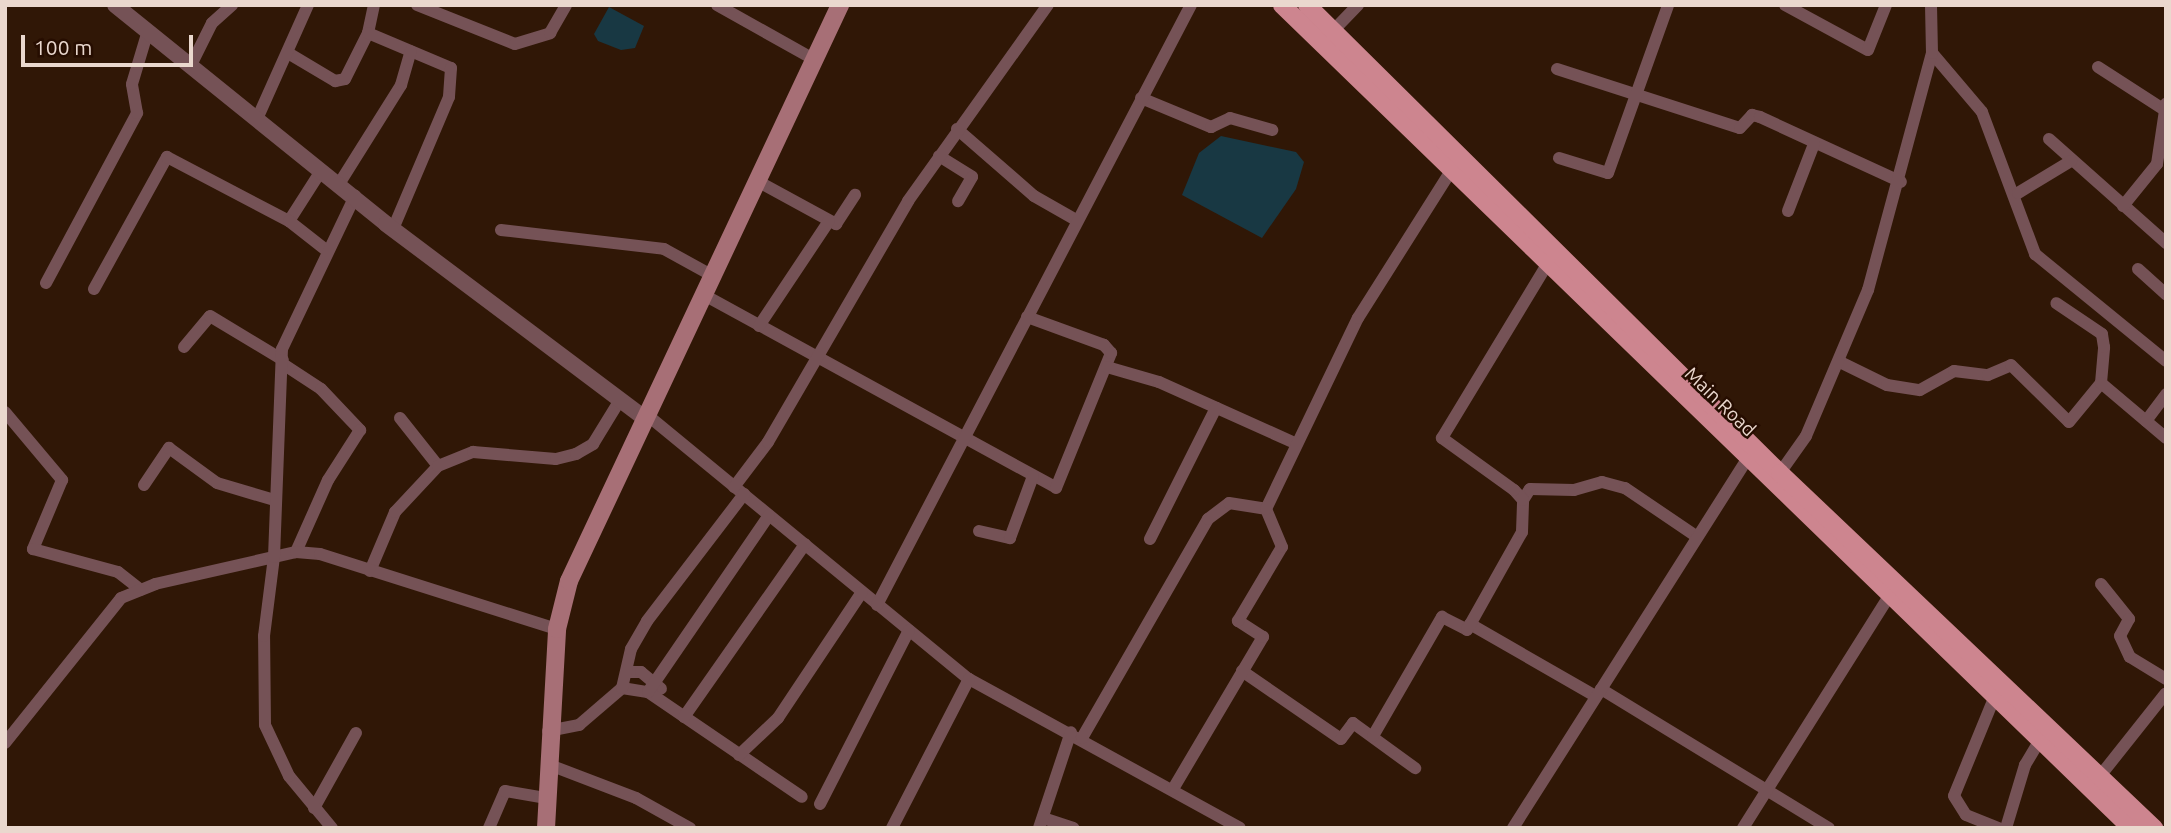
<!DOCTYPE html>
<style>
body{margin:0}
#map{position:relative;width:2171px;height:833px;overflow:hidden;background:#301706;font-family:Ubuntu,sans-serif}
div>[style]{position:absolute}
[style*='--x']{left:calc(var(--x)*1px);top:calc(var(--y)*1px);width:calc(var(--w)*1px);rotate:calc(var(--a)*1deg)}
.water>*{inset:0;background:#183843}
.minor>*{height:12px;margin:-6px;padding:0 6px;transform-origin:6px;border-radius:6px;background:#755256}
.tertiary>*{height:16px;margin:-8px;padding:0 8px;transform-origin:8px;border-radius:8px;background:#755256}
.secondary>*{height:18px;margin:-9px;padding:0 9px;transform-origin:9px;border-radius:9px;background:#a76f76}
.primary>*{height:18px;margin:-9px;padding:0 9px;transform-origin:9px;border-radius:9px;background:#cd858f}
span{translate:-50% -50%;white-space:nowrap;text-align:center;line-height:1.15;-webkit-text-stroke:5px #260d00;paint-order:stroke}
.street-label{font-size:19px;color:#ead8ce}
.frame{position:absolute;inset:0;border:7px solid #ead8ce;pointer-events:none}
.scale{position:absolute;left:21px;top:35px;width:172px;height:32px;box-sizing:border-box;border:4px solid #ead8ce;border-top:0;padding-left:9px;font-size:21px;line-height:24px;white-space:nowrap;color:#ead8ce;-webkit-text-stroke:5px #260d00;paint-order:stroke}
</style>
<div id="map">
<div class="water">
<div style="clip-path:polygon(609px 7px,644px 26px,635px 48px,621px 50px,598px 41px,594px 34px)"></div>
<div style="clip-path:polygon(1221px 136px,1296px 152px,1304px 162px,1296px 189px,1262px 238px,1182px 195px,1199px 153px)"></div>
</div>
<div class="minor">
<div style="--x:417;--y:5;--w:105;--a:21.7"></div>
<div style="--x:515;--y:44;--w:37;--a:-17"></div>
<div style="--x:550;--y:33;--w:32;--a:-60"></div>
<div style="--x:717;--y:5;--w:112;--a:29.3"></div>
<div style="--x:1785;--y:5;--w:94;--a:28.5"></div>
<div style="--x:1868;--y:50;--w:48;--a:-68.2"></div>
<div style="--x:368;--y:33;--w:29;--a:-78"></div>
<div style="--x:1329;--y:35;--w:42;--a:-46"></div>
<div style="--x:288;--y:53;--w:55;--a:30.8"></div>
<div style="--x:335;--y:81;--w:10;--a:-11"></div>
<div style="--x:345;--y:79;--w:51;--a:-63.4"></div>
<div style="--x:368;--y:33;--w:90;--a:22.9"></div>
<div style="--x:451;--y:68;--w:29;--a:94"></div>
<div style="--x:449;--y:97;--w:143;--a:113"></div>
<div style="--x:1932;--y:53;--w:77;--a:49.7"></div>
<div style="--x:1982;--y:112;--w:152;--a:69.5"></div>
<div style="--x:2035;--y:254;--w:169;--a:39.2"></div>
<div style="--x:190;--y:67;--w:49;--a:-63.4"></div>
<div style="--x:212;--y:23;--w:27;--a:-42"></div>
<div style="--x:2098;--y:67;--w:77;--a:32.9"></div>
<div style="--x:1557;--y:69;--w:192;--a:17.9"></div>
<div style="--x:1740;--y:128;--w:18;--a:-47"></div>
<div style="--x:1752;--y:115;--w:8;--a:14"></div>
<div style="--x:1760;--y:117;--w:155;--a:24.7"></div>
<div style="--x:1141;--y:98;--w:76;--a:22.5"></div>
<div style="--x:1211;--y:127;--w:21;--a:-25"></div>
<div style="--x:1230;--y:118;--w:44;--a:15.9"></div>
<div style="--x:257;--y:119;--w:125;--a:-65.9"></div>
<div style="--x:957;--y:129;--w:102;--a:41"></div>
<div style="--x:1034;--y:196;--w:48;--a:29.7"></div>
<div style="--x:2049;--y:139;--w:157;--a:41.6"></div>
<div style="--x:939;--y:156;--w:39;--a:32"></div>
<div style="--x:972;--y:177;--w:28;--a:120"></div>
<div style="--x:1559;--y:158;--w:51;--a:17"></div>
<div style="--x:1608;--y:173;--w:178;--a:-70.3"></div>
<div style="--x:759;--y:182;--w:88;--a:28.6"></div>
<div style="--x:836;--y:224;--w:35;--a:-57"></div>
<div style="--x:339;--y:184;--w:117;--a:-57.9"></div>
<div style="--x:401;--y:85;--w:35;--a:-74"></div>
<div style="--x:2018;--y:193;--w:62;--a:-31.1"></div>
<div style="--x:2123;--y:206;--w:54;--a:-51"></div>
<div style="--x:2157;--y:164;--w:61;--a:-81.5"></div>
<div style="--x:1788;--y:211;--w:72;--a:-68.8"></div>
<div style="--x:289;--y:221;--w:59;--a:-57.4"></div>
<div style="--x:501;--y:230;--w:164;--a:6.6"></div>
<div style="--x:664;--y:249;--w:58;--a:28.8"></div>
<div style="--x:2138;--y:269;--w:38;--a:42"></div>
<div style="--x:46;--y:283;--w:193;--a:-61.8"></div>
<div style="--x:137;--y:113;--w:29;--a:-100"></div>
<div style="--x:132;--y:84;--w:52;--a:-73.3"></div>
<div style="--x:94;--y:289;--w:151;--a:-61.1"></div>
<div style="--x:167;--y:157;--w:138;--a:27.7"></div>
<div style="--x:289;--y:221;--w:47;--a:38.1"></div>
<div style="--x:706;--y:296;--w:399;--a:28.7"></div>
<div style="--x:1056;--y:488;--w:146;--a:-67.8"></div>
<div style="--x:1111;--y:353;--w:11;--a:-131"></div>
<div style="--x:1104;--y:345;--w:82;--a:-160"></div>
<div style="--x:759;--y:326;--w:126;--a:-56.3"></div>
<div style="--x:184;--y:347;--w:40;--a:-50"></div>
<div style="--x:210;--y:316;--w:85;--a:31.1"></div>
<div style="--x:1842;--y:363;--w:50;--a:26.1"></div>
<div style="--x:1887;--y:385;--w:33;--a:9"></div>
<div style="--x:1920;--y:390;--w:39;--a:-29"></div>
<div style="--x:1954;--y:371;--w:34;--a:7"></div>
<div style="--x:1988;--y:375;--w:25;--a:-23"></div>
<div style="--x:2011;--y:365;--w:81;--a:44.5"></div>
<div style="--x:2069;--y:422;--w:50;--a:-50.6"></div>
<div style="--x:2101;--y:383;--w:36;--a:-85"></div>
<div style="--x:2104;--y:347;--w:13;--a:-99"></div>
<div style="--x:2102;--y:334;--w:55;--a:-146"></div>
<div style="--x:286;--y:366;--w:42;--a:33.3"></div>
<div style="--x:321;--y:389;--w:57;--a:46.4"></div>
<div style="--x:360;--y:430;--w:59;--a:122.6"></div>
<div style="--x:328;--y:480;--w:79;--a:114"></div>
<div style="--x:1107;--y:367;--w:54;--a:16.1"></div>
<div style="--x:1159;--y:382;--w:151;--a:24.2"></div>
<div style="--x:2101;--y:383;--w:85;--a:40.2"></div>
<div style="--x:5;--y:412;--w:89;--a:50"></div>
<div style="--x:62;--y:480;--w:75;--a:112.8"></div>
<div style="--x:33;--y:549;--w:88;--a:15.1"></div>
<div style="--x:118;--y:572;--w:29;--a:38"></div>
<div style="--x:646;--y:414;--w:418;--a:39.4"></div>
<div style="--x:969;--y:679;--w:309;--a:28.8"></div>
<div style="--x:400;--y:418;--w:61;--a:51.6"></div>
<div style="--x:2146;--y:421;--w:34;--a:-53"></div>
<div style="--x:1777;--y:477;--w:50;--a:-54.7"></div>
<div style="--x:1806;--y:436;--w:159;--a:-67"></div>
<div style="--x:1868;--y:290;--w:245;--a:-74.9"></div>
<div style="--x:1932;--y:53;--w:48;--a:-91.2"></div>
<div style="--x:144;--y:485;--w:45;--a:-56"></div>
<div style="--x:169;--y:448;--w:59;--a:36.1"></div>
<div style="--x:217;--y:483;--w:59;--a:16.6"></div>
<div style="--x:734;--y:487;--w:56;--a:-52.9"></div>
<div style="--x:768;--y:442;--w:279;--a:-59.8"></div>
<div style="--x:908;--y:201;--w:241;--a:-54.5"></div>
<div style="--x:1523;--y:500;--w:13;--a:-58"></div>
<div style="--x:1530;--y:489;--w:44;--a:1.3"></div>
<div style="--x:1574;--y:490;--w:29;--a:-16"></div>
<div style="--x:1602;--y:482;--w:24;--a:15"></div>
<div style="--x:1625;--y:488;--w:86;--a:34.1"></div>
<div style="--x:979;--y:531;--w:32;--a:13"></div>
<div style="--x:1010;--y:538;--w:66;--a:-69.6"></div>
<div style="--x:1150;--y:539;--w:147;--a:-63.3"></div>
<div style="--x:370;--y:571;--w:64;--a:-67"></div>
<div style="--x:395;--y:512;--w:63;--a:-46.9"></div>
<div style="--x:438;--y:466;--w:38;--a:-22"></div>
<div style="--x:473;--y:452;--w:83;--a:4.8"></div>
<div style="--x:556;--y:459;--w:21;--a:-14"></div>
<div style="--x:576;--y:454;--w:20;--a:-30"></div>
<div style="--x:593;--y:444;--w:52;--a:-58.5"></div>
<div style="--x:2101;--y:584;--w:45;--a:51.3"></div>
<div style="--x:2129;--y:619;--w:19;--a:118"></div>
<div style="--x:2120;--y:636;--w:23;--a:65"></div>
<div style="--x:2130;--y:657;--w:42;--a:31.4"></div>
<div style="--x:877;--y:605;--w:677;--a:-62.38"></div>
<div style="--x:1470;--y:624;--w:144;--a:29.9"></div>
<div style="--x:1242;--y:671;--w:120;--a:34.5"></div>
<div style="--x:1341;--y:739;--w:20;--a:-53"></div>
<div style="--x:1353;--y:723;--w:77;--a:36"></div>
<div style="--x:627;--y:672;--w:14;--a:0"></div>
<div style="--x:641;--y:672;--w:26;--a:40"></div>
<div style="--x:622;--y:688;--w:26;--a:9"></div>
<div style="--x:648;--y:692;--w:186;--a:34.3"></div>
<div style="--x:1601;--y:689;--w:267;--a:31.4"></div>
<div style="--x:1997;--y:691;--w:113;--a:112.3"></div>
<div style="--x:1954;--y:796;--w:22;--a:58"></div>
<div style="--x:1966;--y:815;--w:35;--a:22"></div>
<div style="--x:648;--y:692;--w:214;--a:-55.6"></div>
<div style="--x:684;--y:717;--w:211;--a:-55"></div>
<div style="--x:548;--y:731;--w:32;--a:-11"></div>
<div style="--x:579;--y:725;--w:57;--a:-40.7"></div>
<div style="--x:622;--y:688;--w:40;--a:-77"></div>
<div style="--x:631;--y:649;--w:32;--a:-60"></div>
<div style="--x:647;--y:621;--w:160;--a:-52.6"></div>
<div style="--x:1373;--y:736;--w:138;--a:-59.9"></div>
<div style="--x:1442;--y:617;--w:28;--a:27"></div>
<div style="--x:1467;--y:630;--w:112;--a:-60.7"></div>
<div style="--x:1522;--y:532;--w:32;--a:-88"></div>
<div style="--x:1523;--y:500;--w:13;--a:-132"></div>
<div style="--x:1514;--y:490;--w:89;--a:-144.2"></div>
<div style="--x:1442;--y:438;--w:210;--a:-58.8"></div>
<div style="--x:1082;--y:738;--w:253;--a:-60.1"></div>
<div style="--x:1208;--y:519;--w:26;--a:-37"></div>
<div style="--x:1229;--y:503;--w:37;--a:9"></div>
<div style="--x:5;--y:743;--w:186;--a:-51.3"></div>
<div style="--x:121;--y:598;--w:37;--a:-22"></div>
<div style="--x:155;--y:584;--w:145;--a:-12.8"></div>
<div style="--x:296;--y:552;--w:24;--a:5"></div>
<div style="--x:320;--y:554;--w:249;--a:17.6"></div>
<div style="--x:739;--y:755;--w:54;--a:-43.5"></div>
<div style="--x:778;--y:718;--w:151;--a:-56.3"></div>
<div style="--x:547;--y:764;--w:95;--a:20.9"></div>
<div style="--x:636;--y:798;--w:62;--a:29.1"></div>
<div style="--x:2096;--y:781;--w:112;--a:-51.5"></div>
<div style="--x:1173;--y:789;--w:177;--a:-59.4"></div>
<div style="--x:1263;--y:637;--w:30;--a:-147"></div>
<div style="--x:1238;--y:621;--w:86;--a:-59.3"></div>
<div style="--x:1282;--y:547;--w:41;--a:-112.8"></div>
<div style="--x:1266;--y:509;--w:212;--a:-64.3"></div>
<div style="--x:1358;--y:318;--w:183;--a:-57.7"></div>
<div style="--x:820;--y:804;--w:195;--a:-62.9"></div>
<div style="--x:314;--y:808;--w:86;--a:-60.8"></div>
<div style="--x:1043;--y:818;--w:32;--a:18"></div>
<div style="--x:332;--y:828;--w:67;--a:-129.6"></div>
<div style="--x:289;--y:776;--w:56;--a:-115.2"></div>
<div style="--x:265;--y:725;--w:89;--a:-90.6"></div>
<div style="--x:264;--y:636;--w:80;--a:-82.8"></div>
<div style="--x:274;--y:557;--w:208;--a:-87.8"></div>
<div style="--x:282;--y:349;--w:170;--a:-64.5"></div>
<div style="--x:489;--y:828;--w:40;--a:-66.6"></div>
<div style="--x:505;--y:791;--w:42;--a:9.7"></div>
<div style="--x:892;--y:828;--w:168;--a:-62.7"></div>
<div style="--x:1039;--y:828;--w:101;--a:-71.6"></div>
<div style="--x:1513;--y:828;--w:448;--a:-57.6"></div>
<div style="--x:1743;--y:828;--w:284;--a:-57.8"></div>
<div style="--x:2006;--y:828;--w:66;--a:-73.2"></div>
<div style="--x:2025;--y:765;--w:35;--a:-59"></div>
</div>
<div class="tertiary">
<div style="--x:115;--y:5;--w:348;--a:38.9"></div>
<div style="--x:386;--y:224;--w:321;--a:36.9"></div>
</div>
<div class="secondary">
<div style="--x:546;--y:828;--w:199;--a:-86.8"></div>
<div style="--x:557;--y:629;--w:49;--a:-76"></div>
<div style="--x:569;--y:581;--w:637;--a:-64.8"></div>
</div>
<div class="primary">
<div style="--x:1282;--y:5;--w:1182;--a:44.11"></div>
<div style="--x:1307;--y:5;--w:665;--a:44.7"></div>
<div style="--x:1780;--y:473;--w:516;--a:43.51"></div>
</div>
<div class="street-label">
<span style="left:1720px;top:402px;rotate:44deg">Main Road</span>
</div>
<div class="frame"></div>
<div class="scale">100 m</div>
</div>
